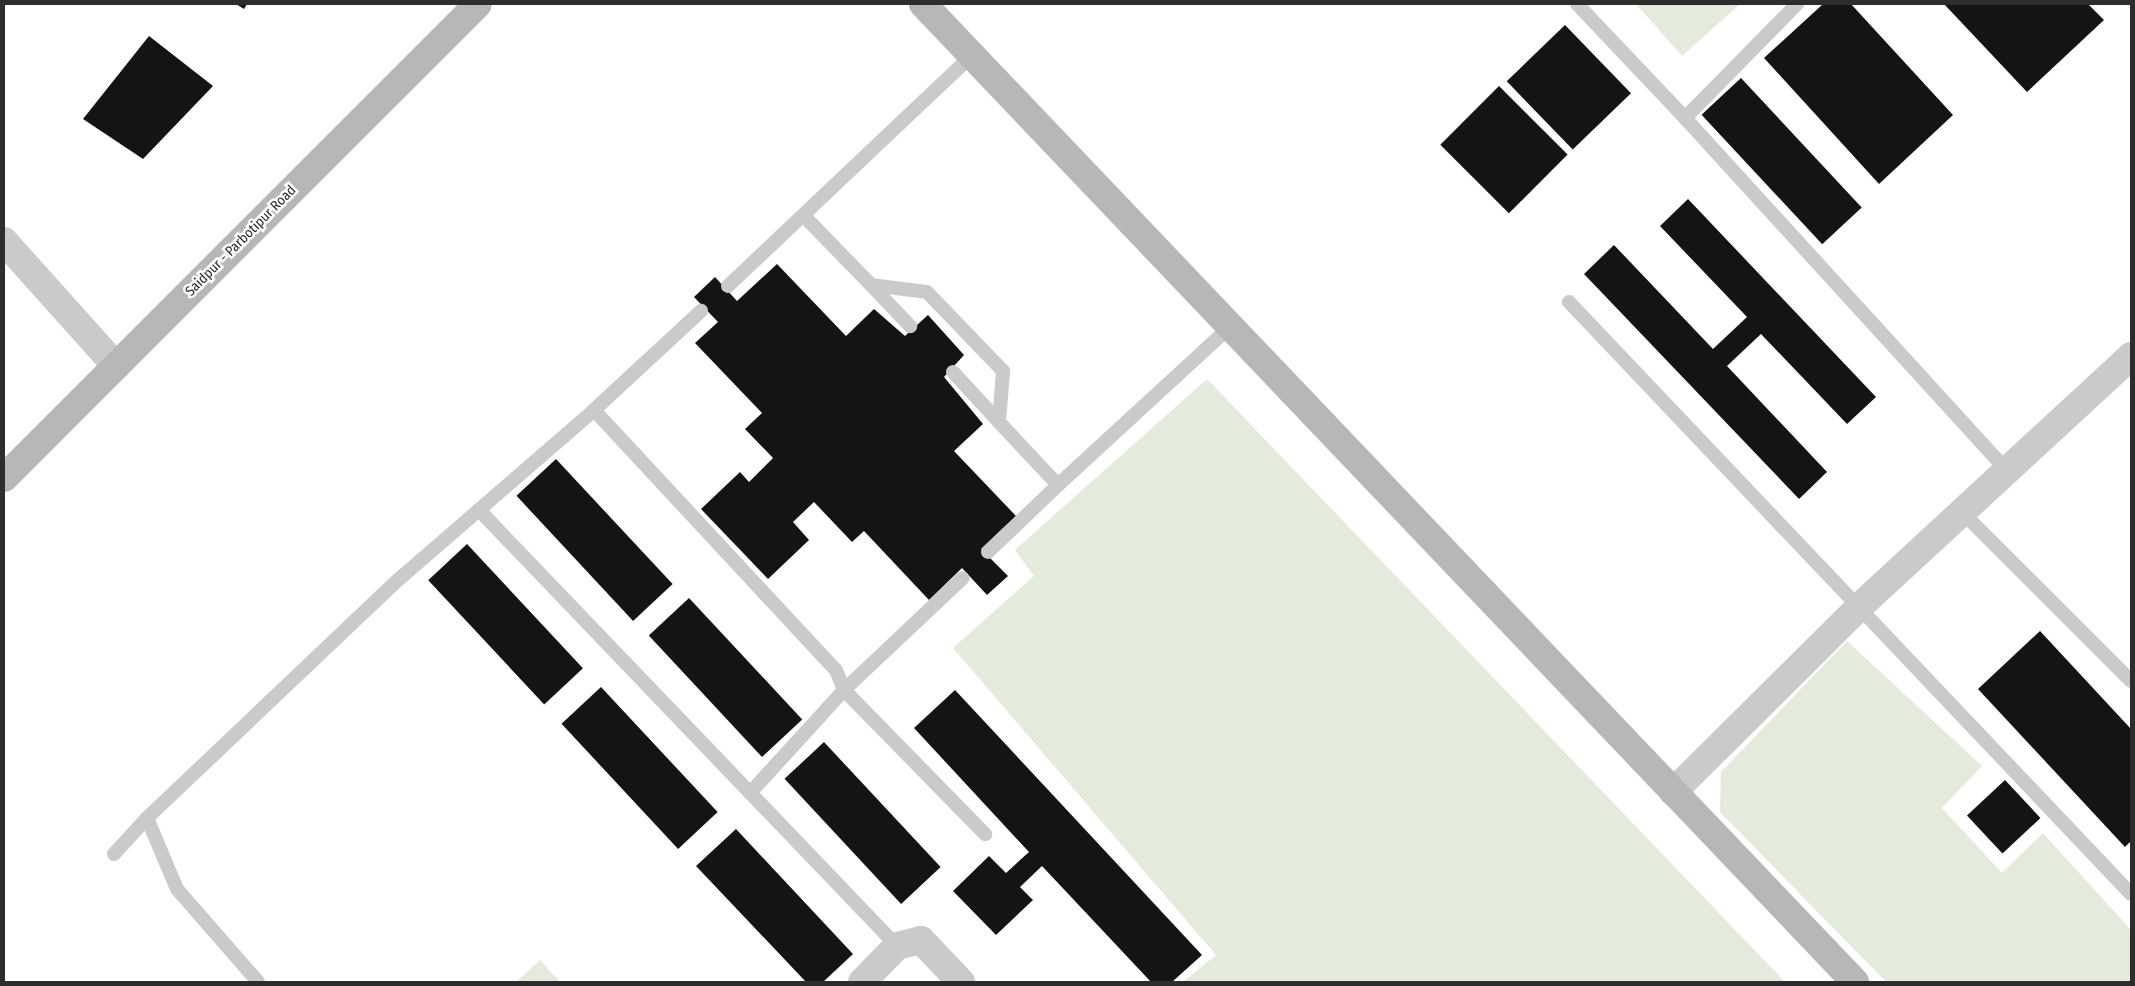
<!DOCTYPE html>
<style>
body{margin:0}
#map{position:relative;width:2135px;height:986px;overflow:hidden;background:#fff;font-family:"Fira Sans Condensed",sans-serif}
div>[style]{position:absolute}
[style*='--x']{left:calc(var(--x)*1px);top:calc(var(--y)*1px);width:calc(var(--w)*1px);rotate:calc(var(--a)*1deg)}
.green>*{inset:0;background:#e4eadc}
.building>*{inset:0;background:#141414;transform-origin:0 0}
.lane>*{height:14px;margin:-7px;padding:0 7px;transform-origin:7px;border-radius:7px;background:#cacaca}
.street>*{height:28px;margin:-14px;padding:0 14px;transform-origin:14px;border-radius:14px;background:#cacaca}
.secondary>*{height:28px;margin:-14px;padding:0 14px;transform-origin:14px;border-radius:14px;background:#b7b7b7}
span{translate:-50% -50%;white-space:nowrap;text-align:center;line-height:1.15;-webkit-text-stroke:5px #fff;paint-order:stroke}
.street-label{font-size:14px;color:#2d2d2d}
.frame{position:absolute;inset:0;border:5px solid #2d2d2d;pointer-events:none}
</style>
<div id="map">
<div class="green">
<div style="clip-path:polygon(1636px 4px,1740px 4px,1682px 56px)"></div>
<div style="clip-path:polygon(1207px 379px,1785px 982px,1183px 982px,1216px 955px,953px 648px,1034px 576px,1015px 550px)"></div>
<div style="clip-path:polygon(1847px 641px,1982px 766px,1942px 808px,2002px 873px,2043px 833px,2131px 930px,2131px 982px,1886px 982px,1720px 812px,1721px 772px)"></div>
<div style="clip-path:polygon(540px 960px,560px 982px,516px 982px)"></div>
</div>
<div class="building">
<div style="clip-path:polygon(236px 4px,247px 4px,244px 9px)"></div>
<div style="clip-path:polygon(1823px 4px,1851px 4px,1953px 115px,1879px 184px,1764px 58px)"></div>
<div style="clip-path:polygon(1944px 4px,2088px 4px,2104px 20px,2027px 92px)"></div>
<div style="left:1565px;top:25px;width:95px;height:81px;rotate:46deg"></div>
<div style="clip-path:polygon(149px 36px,213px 86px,143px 159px,83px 119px)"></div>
<div style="left:1741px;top:78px;width:177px;height:54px;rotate:47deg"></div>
<div style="left:1499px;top:86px;width:97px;height:83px;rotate:45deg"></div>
<div style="clip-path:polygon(1688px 199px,1876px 397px,1847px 424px,1761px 334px,1727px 366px,1827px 472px,1799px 499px,1584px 274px,1614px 245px,1713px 349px,1747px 317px,1660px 226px)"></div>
<div style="clip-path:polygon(777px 264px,846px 336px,874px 309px,905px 336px,928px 315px,964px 355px,944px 377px,983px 424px,954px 451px,1016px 516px,981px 549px,1008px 576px,987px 595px,962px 568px,929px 600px,864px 531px,852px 542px,814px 502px,793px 522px,809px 540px,768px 579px,701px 509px,740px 472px,749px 482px,773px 458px,745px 429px,762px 413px,695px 343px,718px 322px,694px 297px,715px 277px,737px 301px)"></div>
<div style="left:556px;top:459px;width:171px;height:54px;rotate:47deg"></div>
<div style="left:467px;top:544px;width:170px;height:53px;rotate:47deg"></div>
<div style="left:689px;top:598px;width:166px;height:55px;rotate:47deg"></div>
<div style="clip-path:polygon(2040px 631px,2131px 729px,2131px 841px,2125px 847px,1978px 689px)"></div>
<div style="left:601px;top:687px;width:171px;height:54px;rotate:47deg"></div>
<div style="clip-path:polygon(955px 690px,1202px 955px,1172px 982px,1151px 982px,1042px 866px,1020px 887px,1033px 900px,996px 935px,953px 891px,989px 856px,1006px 873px,1029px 852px,914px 728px)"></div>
<div style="left:824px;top:742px;width:171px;height:54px;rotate:47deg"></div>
<div style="left:2005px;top:780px;width:52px;height:52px;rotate:47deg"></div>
<div style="clip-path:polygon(736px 829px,853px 954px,823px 982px,806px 982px,696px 866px)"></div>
</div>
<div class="lane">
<div style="--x:1577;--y:4;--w:157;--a:46.5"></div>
<div style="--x:1685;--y:118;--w:478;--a:47.6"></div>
<div style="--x:1685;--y:118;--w:160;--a:-45.5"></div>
<div style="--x:804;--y:216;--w:96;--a:45.8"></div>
<div style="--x:871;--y:285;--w:56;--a:7.1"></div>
<div style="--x:927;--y:292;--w:110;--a:46.1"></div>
<div style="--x:1003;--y:371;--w:51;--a:94.5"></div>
<div style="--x:999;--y:422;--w:86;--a:46.9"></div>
<div style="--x:871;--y:285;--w:57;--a:46.4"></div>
<div style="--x:728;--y:286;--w:336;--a:-43.4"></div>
<div style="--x:1569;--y:302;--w:816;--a:46.49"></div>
<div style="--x:953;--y:372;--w:68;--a:47.4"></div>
<div style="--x:594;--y:410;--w:355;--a:47.1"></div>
<div style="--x:836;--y:670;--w:22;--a:68"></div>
<div style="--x:844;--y:690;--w:202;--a:45.6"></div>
<div style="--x:479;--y:510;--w:604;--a:46.21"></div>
<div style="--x:1962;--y:512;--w:239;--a:45"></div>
<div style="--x:988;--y:552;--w:97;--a:-43.7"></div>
<div style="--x:1058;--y:485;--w:235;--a:-42.6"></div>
<div style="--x:750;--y:793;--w:139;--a:-47.6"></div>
<div style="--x:844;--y:690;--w:163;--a:-43.3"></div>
<div style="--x:147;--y:818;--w:77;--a:67.1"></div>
<div style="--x:177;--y:889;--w:123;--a:48.9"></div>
<div style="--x:114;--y:854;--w:49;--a:-47.5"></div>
<div style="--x:147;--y:818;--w:346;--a:-43.5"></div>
<div style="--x:398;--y:580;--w:259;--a:-40.9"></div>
<div style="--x:594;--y:410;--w:146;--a:-42.8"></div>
</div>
<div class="street">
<div style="--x:4;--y:241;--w:168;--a:48.1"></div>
<div style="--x:1673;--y:792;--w:261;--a:-44.8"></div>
<div style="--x:1858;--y:608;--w:372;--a:-42.7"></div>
<div style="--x:862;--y:982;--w:50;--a:-45.8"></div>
<div style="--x:897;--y:946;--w:25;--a:-14"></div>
<div style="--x:921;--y:940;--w:58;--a:46.4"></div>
</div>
<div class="secondary">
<div style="--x:923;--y:4;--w:1351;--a:46.38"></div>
<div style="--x:4;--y:478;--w:670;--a:-45"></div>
</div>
<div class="street-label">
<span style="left:241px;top:241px;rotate:-45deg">Saidpur - Parbotipur Road</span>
</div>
<div class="frame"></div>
</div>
